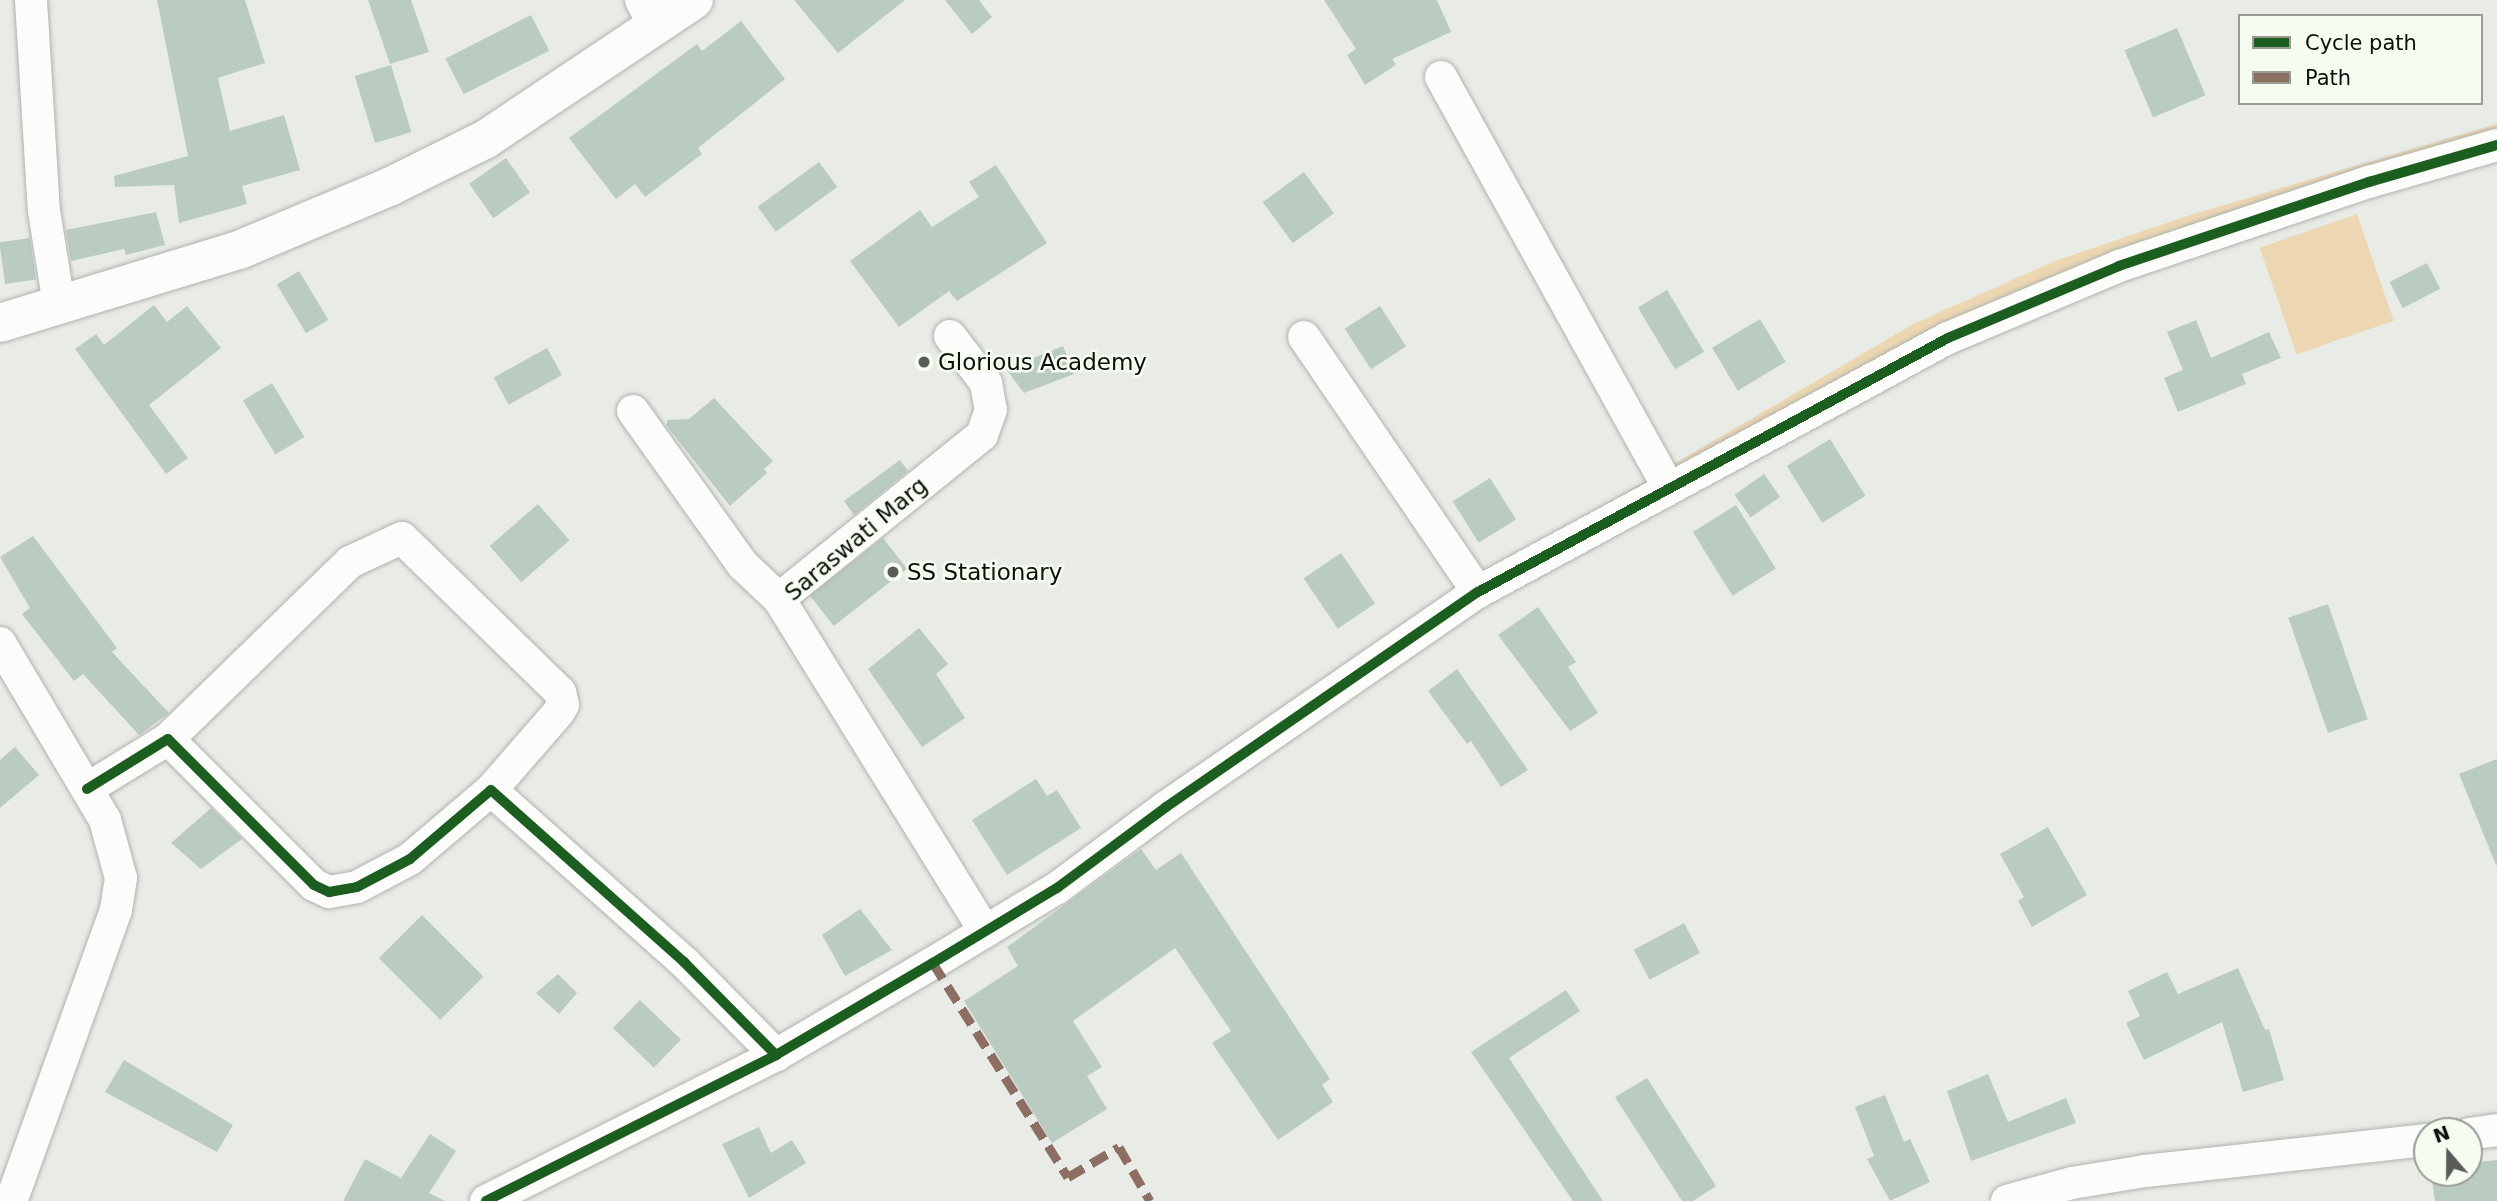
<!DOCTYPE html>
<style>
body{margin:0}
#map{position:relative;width:2497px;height:1201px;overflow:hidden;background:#e9ece6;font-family:"DejaVu Sans",sans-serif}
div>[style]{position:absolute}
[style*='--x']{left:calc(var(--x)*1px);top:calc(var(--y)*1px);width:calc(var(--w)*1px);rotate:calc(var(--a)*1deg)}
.green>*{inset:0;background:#edd7b3;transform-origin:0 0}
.building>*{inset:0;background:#baccc1;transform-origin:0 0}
.roads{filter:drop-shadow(0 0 2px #b0b3ae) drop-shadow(0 0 2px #b0b3ae)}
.minor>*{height:32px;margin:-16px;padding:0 16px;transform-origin:16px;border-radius:16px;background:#fcfcfb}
.tertiary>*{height:38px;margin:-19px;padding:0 19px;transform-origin:19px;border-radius:19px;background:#fcfcfb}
.quiet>*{height:9px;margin-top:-4.5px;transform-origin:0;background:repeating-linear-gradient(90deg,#8d6e63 0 18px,transparent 0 27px)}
.cycleway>*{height:10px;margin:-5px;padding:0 5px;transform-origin:5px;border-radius:5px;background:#1b5e20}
.dots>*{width:19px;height:19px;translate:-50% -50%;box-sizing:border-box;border:4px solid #f5fcf0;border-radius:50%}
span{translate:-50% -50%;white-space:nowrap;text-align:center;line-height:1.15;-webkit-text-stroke:5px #f5fcf0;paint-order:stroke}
.poi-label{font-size:23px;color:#0d0f0b}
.left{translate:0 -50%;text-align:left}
.street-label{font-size:23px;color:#0d0f0b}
.legend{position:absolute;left:2238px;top:14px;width:245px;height:91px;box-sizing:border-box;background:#f5fcf0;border:2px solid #989d94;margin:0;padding:9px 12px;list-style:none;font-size:21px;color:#0d0f0b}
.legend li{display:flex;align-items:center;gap:14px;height:35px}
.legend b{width:35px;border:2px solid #989d94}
.north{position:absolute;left:2413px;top:1117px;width:70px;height:70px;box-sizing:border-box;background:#f5fcf0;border:2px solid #989d94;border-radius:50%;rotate:340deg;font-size:19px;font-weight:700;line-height:28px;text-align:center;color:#0d0f0b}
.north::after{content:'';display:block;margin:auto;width:24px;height:32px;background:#5a5c58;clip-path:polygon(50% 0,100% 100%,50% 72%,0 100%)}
</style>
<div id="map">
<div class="green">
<div style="clip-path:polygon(2497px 124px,2497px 133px,2059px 275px,1536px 545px,1913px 324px,2055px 261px,2187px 216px)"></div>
<div style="left:2357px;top:214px;width:113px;height:103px;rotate:71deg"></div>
</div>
<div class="building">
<div style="clip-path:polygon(157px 0,245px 0,265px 63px,218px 78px,230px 131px,284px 115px,300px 170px,242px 186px,247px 204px,179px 223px,174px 185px,115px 187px,114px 176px,188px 156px)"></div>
<div style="clip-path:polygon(368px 0,411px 0,429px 52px,390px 64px)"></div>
<div style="clip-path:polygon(794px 0,905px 0,838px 53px)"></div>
<div style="clip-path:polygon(945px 0,979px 0,992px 17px,972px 34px)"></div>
<div style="clip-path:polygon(1324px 0,1437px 0,1451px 32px,1392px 59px,1396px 65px,1365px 85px,1347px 55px,1356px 49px)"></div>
<div style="left:531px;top:15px;width:40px;height:96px;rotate:63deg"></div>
<div style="clip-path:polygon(741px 21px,785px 79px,698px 148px,702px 154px,645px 197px,635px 184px,616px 199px,569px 138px,697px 44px,702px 51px)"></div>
<div style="left:2177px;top:28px;width:73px;height:57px;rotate:67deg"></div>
<div style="left:391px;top:65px;width:70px;height:38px;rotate:73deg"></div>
<div style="left:506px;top:158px;width:42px;height:45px;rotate:55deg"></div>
<div style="left:819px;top:162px;width:31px;height:76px;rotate:54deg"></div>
<div style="clip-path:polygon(996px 165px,1047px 243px,957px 301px,949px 291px,899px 327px,850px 261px,920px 210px,932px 227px,979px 197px,969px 182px)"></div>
<div style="left:1304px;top:172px;width:51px;height:51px;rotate:54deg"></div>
<div style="clip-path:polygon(156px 212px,165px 245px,126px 255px,124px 249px,71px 261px,66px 230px)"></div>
<div style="left:30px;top:238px;width:42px;height:31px;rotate:82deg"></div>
<div style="left:2427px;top:263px;width:29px;height:42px;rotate:63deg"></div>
<div style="left:299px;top:271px;width:57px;height:26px;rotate:59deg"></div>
<div style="left:1667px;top:290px;width:72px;height:34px;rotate:59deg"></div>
<div style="clip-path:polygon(154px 305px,167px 322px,187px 306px,221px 348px,149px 405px,188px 458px,166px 474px,75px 349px,96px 334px,104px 345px)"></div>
<div style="left:1380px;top:306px;width:48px;height:42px;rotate:57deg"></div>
<div style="left:1760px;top:319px;width:50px;height:56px;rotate:59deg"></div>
<div style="clip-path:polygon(2196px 320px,2211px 358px,2269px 332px,2281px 358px,2242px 374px,2246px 384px,2178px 412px,2164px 378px,2183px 370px,2167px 332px)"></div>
<div style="clip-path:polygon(1063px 346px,1074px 374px,1024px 393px,1006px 369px)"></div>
<div style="left:547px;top:348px;width:31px;height:61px;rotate:61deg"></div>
<div style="left:272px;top:383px;width:63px;height:34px;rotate:59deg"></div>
<div style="clip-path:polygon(714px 398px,773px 461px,764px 469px,767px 473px,730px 506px,666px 425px,668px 420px,689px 419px)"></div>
<div style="left:1830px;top:439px;width:67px;height:51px;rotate:58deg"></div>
<div style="clip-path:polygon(900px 460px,908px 471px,854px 515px,844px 501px)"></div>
<div style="left:1764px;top:474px;width:28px;height:36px;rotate:55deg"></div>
<div style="left:1490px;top:478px;width:49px;height:44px;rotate:58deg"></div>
<div style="left:538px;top:504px;width:48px;height:64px;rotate:49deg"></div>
<div style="left:1736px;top:505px;width:75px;height:51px;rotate:58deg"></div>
<div style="clip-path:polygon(33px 536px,117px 648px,112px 652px,169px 713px,139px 735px,83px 674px,74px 681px,22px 614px,30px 608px,0 557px)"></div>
<div style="left:883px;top:538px;width:39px;height:93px;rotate:52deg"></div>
<div style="left:1341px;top:553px;width:61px;height:45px;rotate:56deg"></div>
<div style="left:2328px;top:604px;width:122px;height:42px;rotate:71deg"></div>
<div style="clip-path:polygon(1538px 607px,1576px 662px,1568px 667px,1598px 713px,1570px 731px,1498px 635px)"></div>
<div style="clip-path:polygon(919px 628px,948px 664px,936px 674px,965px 718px,922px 747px,868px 669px)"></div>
<div style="clip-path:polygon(1457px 669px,1528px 770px,1501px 787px,1471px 741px,1467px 744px,1428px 691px)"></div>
<div style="clip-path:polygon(15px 747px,39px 775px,0 808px,0 760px)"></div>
<div style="clip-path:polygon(2497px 759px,2497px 865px,2496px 865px,2459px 774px)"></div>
<div style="clip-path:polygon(1036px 779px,1047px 796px,1057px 790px,1081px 828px,1007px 875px,972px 820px)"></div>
<div style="clip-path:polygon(211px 808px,242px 839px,201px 869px,171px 843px)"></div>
<div style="clip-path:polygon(2048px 827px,2087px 895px,2032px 927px,2018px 901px,2024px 897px,2000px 854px)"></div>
<div style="clip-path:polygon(1141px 849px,1156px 870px,1181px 853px,1330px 1079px,1322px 1085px,1333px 1102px,1278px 1140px,1212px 1043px,1231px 1031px,1175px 948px,1073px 1021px,1102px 1067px,1087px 1076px,1107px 1109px,1052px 1143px,964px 1001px,1018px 966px,1007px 947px)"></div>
<div style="clip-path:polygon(860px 909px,892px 950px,845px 976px,822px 935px)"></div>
<div style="left:422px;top:915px;width:87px;height:61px;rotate:45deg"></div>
<div style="left:1684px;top:923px;width:34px;height:57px;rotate:62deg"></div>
<div style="clip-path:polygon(2238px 968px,2265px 1030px,2269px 1029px,2284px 1080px,2243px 1092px,2222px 1022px,2144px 1060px,2126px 1023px,2140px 1016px,2128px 991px,2167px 972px,2178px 994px)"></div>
<div style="clip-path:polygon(558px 974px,577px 993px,559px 1014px,536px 993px)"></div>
<div style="clip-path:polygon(1566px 990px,1580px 1011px,1509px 1058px,1603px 1201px,1573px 1201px,1471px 1052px)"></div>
<div style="left:640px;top:1000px;width:57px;height:39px;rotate:44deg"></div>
<div style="clip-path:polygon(124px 1060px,233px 1125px,217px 1152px,105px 1092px)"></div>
<div style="clip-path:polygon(1988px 1074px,2008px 1122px,2066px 1098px,2076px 1123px,1971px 1161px,1947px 1091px)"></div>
<div style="clip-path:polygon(1647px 1078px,1716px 1186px,1693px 1201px,1682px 1201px,1615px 1097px)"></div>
<div style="clip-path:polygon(1885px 1095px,1904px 1142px,1910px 1139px,1930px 1182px,1890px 1201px,1867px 1159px,1874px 1156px,1855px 1107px)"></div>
<div style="clip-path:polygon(759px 1127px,771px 1153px,792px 1140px,806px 1163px,749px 1198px,722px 1144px)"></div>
<div style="clip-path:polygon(430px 1134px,456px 1151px,429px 1193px,445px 1201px,343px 1201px,365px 1159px,401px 1178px)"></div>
<div style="clip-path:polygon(2497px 1160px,2497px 1201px,2435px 1201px,2431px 1173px,2469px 1173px,2469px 1163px)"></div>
</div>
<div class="roads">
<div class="minor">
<div style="--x:31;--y:0;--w:211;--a:86.5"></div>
<div style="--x:44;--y:211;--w:95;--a:80.9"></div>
<div style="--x:641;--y:0;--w:30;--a:63"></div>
<div style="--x:1441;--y:77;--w:469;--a:61"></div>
<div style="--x:950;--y:336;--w:59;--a:52.5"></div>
<div style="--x:986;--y:383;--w:27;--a:80"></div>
<div style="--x:991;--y:410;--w:27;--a:110"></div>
<div style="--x:982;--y:435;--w:261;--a:141.1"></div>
<div style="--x:779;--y:599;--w:391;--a:58.2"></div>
<div style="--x:1304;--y:337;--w:309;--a:55.7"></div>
<div style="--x:633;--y:411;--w:189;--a:54.5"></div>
<div style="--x:743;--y:565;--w:50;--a:43.4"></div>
<div style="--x:0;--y:643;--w:206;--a:59.3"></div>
<div style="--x:105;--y:820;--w:60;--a:74.6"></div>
<div style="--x:121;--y:878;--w:32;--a:99"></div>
<div style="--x:116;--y:910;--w:309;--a:109.8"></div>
<div style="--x:168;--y:739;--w:254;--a:-44.2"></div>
<div style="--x:350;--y:562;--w:57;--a:-24.8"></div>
<div style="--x:402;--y:538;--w:221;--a:44.3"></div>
<div style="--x:560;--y:692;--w:13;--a:77"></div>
<div style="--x:563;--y:705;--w:9;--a:122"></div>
<div style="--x:558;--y:713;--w:102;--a:131"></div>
<div style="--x:87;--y:789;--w:95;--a:-31.7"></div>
<div style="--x:168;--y:739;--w:206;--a:45"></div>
<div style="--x:314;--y:885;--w:17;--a:25"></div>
<div style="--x:329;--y:892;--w:28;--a:-10"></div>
<div style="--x:357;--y:887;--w:60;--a:-27.8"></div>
<div style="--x:410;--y:859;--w:106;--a:-40.4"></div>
<div style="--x:491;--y:790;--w:259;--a:41.7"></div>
<div style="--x:684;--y:962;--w:131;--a:45.3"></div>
<div style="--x:2469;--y:1134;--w:28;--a:-8"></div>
<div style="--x:486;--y:1201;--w:325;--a:-26.7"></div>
<div style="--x:776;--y:1055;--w:182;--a:-30.4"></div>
<div style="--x:933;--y:963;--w:145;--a:-31.2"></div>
<div style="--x:1057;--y:888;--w:136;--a:-36.6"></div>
<div style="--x:1166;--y:807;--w:379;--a:-34.6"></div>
<div style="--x:1478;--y:592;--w:534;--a:-28.39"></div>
<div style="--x:1948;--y:338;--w:186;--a:-22.8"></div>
<div style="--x:2119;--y:266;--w:264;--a:-18.6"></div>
<div style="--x:2369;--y:182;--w:133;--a:-16.1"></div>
<div style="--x:2007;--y:1201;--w:67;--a:-15.5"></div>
<div style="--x:2072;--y:1183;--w:74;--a:-9.3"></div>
<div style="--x:2145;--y:1171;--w:284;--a:-6.3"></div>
</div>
<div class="tertiary">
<div style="--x:0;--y:323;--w:250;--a:-17"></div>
<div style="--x:239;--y:250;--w:165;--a:-22.8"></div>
<div style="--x:391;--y:186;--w:106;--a:-26.3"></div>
<div style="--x:486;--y:139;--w:250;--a:-33.8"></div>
</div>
</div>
<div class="quiet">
<div style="--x:933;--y:963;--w:253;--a:57.8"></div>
<div style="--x:1068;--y:1177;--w:59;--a:-30.5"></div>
<div style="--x:1119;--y:1147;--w:62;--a:60.1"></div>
</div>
<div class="cycleway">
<div style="--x:87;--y:789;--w:95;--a:-31.7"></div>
<div style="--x:168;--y:739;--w:206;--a:45"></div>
<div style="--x:314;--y:885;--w:17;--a:25"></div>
<div style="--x:329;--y:892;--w:28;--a:-10"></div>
<div style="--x:357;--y:887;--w:60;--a:-27.8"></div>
<div style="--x:410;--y:859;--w:106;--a:-40.4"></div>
<div style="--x:491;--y:790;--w:259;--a:41.7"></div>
<div style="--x:684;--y:962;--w:131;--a:45.3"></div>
<div style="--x:486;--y:1201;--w:325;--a:-26.7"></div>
<div style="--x:776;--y:1055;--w:182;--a:-30.4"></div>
<div style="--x:933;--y:963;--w:145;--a:-31.2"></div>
<div style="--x:1057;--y:888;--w:136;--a:-36.6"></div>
<div style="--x:1166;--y:807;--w:379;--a:-34.6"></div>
<div style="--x:1478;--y:592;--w:534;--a:-28.39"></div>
<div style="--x:1948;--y:338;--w:186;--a:-22.8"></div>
<div style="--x:2119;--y:266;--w:264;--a:-18.6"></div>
<div style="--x:2369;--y:182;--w:133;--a:-16.1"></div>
</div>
<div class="dots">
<div style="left:924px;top:362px;background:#5a5c58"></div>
<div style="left:893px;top:572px;background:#5a5c58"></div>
</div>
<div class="poi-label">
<span class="left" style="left:938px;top:362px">Glorious Academy</span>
<span class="left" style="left:907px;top:572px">SS Stationary</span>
</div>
<div class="street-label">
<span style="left:856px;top:539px;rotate:-40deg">Saraswati Marg</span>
</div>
<ul class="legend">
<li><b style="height:9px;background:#1b5e20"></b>Cycle path</li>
<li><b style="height:9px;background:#8d6e63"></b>Path</li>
</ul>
<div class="north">N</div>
</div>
